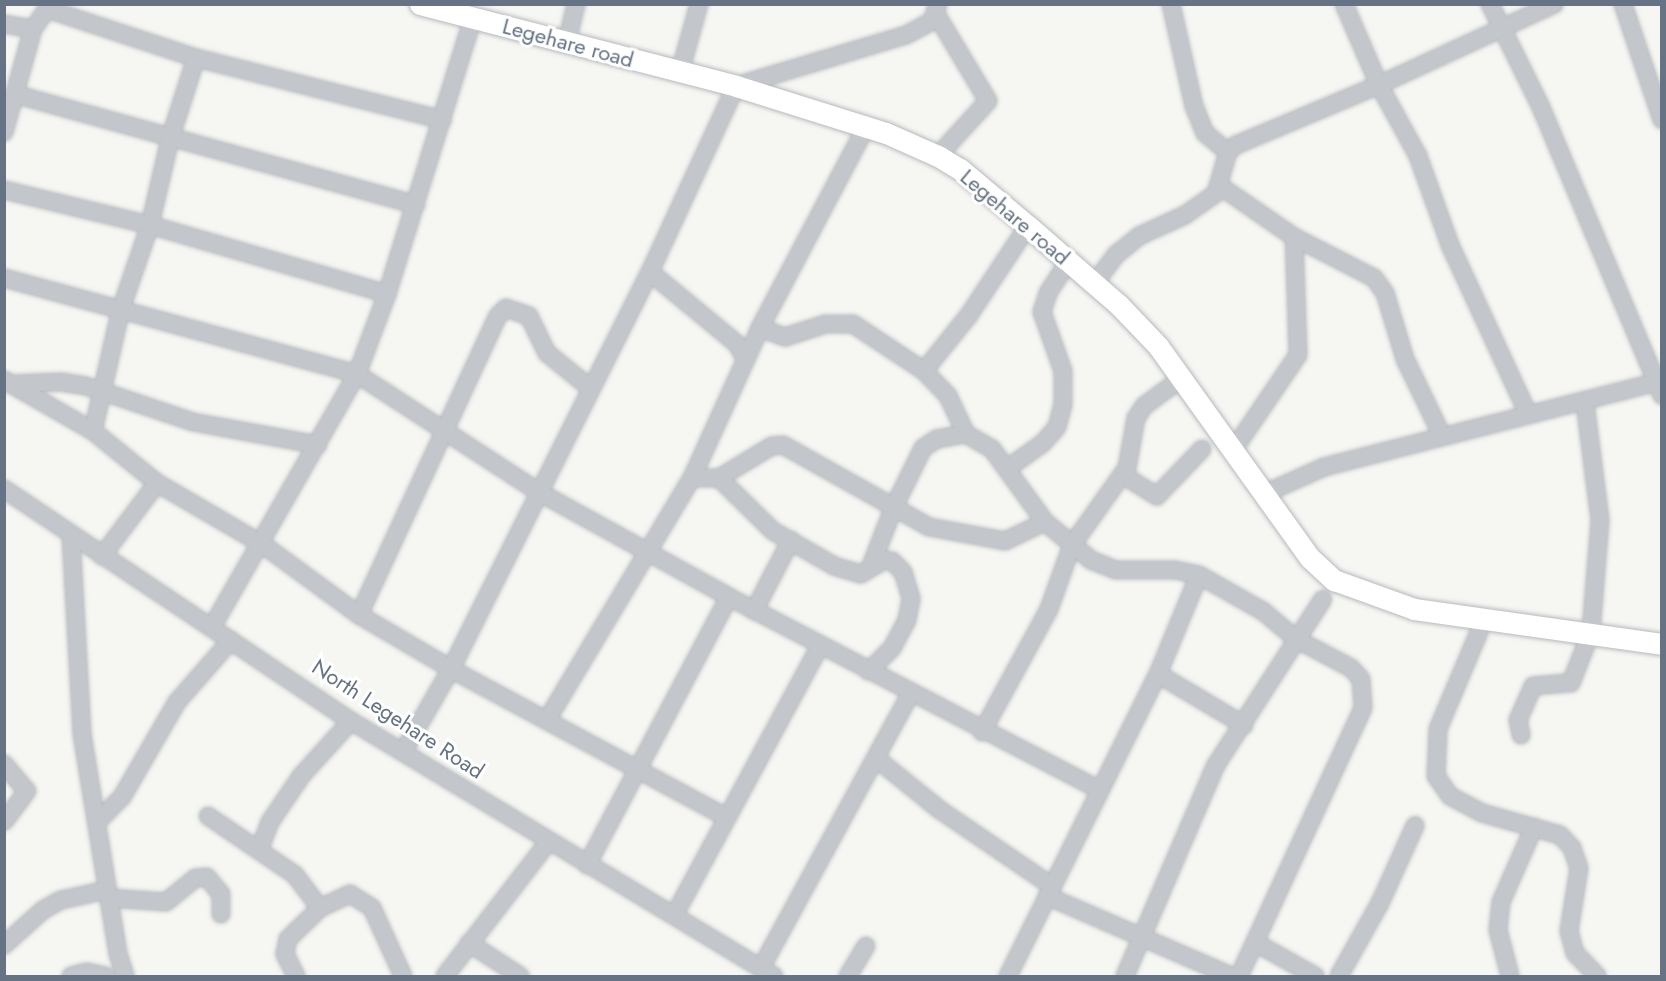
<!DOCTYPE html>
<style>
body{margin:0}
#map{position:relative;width:1666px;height:981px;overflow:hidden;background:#f6f6f2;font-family:Jost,sans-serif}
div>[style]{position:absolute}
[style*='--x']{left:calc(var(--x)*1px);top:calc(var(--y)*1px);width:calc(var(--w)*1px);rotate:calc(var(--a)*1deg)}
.roads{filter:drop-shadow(0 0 2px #b6babe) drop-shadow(0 0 2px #b6babe)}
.minor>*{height:16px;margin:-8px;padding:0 8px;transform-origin:8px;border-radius:8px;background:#c3c6ca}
.major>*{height:21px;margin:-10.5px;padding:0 10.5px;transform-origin:10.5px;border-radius:10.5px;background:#fff}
span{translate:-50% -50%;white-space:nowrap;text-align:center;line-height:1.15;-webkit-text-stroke:6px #fff;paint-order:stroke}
.street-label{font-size:22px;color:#657384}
.frame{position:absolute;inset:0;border:6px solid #657384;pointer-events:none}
</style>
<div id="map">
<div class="roads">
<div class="minor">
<div style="--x:1171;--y:4;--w:105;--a:77.3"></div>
<div style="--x:1194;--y:106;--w:29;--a:68"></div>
<div style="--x:1205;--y:133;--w:30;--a:40"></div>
<div style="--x:1344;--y:4;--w:88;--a:66.6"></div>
<div style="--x:1379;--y:85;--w:81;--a:61.2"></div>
<div style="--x:1418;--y:156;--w:95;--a:70.2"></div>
<div style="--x:1450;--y:245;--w:186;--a:65.2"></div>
<div style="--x:1490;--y:4;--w:113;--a:63.7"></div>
<div style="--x:1540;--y:105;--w:315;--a:67.2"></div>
<div style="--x:1623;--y:4;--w:122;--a:71.4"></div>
<div style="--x:936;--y:14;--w:101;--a:59.1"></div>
<div style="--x:988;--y:101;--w:74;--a:132.3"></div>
<div style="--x:4;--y:24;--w:29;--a:10"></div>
<div style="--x:567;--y:41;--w:38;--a:-76"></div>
<div style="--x:680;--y:72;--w:71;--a:-74.4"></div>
<div style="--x:14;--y:94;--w:417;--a:15.4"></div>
<div style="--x:4;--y:132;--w:107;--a:-74.3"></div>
<div style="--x:33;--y:29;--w:24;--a:-55"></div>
<div style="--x:47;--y:9;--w:157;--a:18.2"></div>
<div style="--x:196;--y:58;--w:254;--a:14.1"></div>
<div style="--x:1220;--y:186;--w:90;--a:34.6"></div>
<div style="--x:1294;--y:237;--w:90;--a:27.1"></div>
<div style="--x:1374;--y:278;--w:19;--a:54"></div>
<div style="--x:1385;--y:293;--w:69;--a:73.1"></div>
<div style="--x:1405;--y:359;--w:85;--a:64.3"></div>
<div style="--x:4;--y:190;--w:150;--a:13.5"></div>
<div style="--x:150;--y:225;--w:247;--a:16.2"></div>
<div style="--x:650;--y:272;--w:113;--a:39.6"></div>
<div style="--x:737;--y:344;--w:18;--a:61"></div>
<div style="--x:4;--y:278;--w:366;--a:15.2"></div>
<div style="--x:357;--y:374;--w:215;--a:33"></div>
<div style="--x:537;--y:491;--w:219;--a:28.9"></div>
<div style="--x:729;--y:597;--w:418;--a:27.5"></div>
<div style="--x:1094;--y:284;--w:38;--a:-53"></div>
<div style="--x:1117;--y:254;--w:28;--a:-39"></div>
<div style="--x:1139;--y:236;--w:51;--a:-24.5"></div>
<div style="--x:1185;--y:215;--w:38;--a:-35"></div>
<div style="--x:1216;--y:193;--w:43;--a:-73.7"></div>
<div style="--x:1228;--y:152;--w:11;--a:-41"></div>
<div style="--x:1236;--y:145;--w:155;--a:-22.8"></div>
<div style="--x:1379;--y:85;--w:193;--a:-24.8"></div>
<div style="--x:760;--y:328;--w:27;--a:20"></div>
<div style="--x:785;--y:337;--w:43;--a:-17.6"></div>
<div style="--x:826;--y:324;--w:27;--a:0"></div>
<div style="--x:853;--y:324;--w:85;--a:33.5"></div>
<div style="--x:924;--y:371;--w:72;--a:-51.2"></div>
<div style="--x:969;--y:315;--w:107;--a:-56.5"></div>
<div style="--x:924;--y:371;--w:35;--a:46"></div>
<div style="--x:948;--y:396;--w:42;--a:64.7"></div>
<div style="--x:966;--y:434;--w:30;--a:30"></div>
<div style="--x:992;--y:449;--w:90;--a:54"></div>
<div style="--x:1045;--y:522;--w:60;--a:39.6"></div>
<div style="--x:1091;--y:560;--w:27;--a:22"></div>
<div style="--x:1116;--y:570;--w:59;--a:0"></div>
<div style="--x:1175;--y:570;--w:25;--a:12"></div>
<div style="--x:1199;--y:575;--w:75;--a:29.6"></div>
<div style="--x:1264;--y:612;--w:42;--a:40.2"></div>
<div style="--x:1296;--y:639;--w:62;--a:27.8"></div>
<div style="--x:1351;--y:668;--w:15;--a:48"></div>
<div style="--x:1361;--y:679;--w:29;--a:86"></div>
<div style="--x:1363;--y:708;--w:295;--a:114.8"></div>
<div style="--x:4;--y:380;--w:103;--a:29.8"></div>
<div style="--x:93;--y:431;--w:82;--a:39.1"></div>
<div style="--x:157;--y:483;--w:121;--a:30.2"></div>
<div style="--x:262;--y:544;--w:120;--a:36.2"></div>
<div style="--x:359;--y:615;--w:107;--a:30.4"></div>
<div style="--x:451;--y:669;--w:312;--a:28.3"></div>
<div style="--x:12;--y:384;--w:49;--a:-2.3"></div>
<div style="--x:61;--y:382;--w:25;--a:9"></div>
<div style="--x:86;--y:386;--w:113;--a:18.6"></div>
<div style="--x:193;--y:422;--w:127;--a:10.4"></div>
<div style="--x:93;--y:431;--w:125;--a:-77.1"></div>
<div style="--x:121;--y:309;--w:89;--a:-71"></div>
<div style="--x:150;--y:225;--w:88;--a:-76.9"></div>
<div style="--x:170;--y:139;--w:85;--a:-72.2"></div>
<div style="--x:1234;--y:449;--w:114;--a:-55.8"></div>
<div style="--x:1298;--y:355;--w:118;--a:-91.9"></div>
<div style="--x:1008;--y:468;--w:43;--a:-35.5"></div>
<div style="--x:1043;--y:443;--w:21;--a:-49"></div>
<div style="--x:1057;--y:427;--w:23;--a:-75"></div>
<div style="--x:1063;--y:405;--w:34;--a:-90"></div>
<div style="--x:1063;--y:371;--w:63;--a:-109.6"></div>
<div style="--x:1042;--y:312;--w:20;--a:-72"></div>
<div style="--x:1048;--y:293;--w:37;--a:-57"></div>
<div style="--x:1123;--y:475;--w:40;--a:32"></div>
<div style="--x:1157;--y:496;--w:65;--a:-46.2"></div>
<div style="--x:692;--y:478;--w:27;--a:0"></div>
<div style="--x:719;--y:478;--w:62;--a:-31.1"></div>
<div style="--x:772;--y:446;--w:11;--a:-5"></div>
<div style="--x:783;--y:445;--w:167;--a:29.3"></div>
<div style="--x:929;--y:527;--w:77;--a:10.4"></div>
<div style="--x:1005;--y:541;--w:44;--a:-25.4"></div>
<div style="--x:719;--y:478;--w:76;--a:44.5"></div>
<div style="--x:773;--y:531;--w:70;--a:29.8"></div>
<div style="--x:834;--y:566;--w:28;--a:17"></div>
<div style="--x:861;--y:574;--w:27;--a:-31"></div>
<div style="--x:884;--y:560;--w:8;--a:7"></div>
<div style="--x:892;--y:561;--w:16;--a:45"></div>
<div style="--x:903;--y:572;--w:28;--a:73"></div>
<div style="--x:911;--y:599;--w:21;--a:101"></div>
<div style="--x:907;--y:620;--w:32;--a:118"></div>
<div style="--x:892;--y:648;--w:33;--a:135"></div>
<div style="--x:4;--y:489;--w:417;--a:33.8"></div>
<div style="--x:351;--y:721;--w:494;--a:31.1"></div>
<div style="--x:1266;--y:493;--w:64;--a:-24.1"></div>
<div style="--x:1324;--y:467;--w:349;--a:-14.3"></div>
<div style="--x:71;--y:536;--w:198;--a:86.8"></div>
<div style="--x:82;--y:734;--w:223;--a:80.7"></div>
<div style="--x:118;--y:954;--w:23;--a:72"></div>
<div style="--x:102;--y:556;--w:91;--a:-53"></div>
<div style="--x:871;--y:566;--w:61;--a:-68.9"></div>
<div style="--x:893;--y:509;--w:68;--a:-63.8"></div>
<div style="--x:923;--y:448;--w:17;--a:-33"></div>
<div style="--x:937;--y:439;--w:29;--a:-10"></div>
<div style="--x:754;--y:611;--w:80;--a:-62.5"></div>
<div style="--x:359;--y:615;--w:330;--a:-65.1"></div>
<div style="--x:498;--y:316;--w:11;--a:-45"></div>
<div style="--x:506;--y:308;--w:24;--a:19"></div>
<div style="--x:529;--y:316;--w:41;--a:64.1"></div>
<div style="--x:547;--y:353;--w:55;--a:39.1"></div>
<div style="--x:212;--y:627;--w:292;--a:-60.2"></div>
<div style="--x:357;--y:374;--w:85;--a:-69.4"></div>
<div style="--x:387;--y:294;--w:289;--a:-72.7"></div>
<div style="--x:1479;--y:632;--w:105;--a:112.9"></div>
<div style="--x:1438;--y:729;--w:47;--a:92.4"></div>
<div style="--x:1436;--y:776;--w:24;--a:55"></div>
<div style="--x:1450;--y:796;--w:36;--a:28"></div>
<div style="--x:1482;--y:813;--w:81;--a:15.8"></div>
<div style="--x:1560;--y:835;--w:18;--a:47"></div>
<div style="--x:1572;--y:848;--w:21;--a:71"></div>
<div style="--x:1579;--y:868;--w:64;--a:99"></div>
<div style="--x:1569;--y:931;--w:23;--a:75"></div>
<div style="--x:1575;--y:953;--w:32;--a:46"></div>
<div style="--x:1158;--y:674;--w:100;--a:30.7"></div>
<div style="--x:547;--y:720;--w:282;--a:-59.1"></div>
<div style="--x:692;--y:478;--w:165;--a:-65.6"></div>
<div style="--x:760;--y:328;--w:227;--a:-62.2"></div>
<div style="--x:982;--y:732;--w:140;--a:-61.4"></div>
<div style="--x:1049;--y:609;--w:68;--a:-70.2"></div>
<div style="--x:1072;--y:545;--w:95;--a:-54.5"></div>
<div style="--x:1127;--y:468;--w:51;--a:-79.8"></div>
<div style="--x:1136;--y:418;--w:14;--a:-56"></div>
<div style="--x:1144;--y:406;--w:47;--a:-36.4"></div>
<div style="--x:1521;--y:735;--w:15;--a:-101"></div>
<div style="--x:1518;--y:720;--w:37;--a:-66"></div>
<div style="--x:1533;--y:686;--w:38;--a:-5"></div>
<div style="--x:1571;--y:683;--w:55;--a:-68.6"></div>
<div style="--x:1591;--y:632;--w:112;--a:-85.4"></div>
<div style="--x:1600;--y:520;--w:118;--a:-97.3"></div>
<div style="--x:403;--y:752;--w:96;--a:-60"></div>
<div style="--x:451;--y:669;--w:444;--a:-63.4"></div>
<div style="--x:650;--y:272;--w:205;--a:-65.2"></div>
<div style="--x:736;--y:86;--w:177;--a:-16.7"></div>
<div style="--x:906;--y:35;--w:30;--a:-28"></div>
<div style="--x:932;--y:21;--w:18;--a:-71"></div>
<div style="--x:877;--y:759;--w:81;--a:39"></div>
<div style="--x:940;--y:810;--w:135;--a:34.2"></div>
<div style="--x:4;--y:764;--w:35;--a:50"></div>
<div style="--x:27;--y:791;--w:38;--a:127"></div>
<div style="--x:208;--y:816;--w:105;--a:34.1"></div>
<div style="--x:295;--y:875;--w:41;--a:52.9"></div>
<div style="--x:99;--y:820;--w:33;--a:-45"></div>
<div style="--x:122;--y:797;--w:110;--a:-59.9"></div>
<div style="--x:177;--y:702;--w:82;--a:-48.9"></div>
<div style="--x:260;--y:848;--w:28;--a:-69"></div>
<div style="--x:270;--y:822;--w:57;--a:-55.8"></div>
<div style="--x:302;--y:775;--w:73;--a:-47.8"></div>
<div style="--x:587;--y:865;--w:303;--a:-62.1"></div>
<div style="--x:1047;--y:896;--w:201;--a:23.5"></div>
<div style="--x:109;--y:898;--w:57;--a:4"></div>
<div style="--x:166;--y:902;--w:38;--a:-39"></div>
<div style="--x:196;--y:878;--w:11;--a:-5"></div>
<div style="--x:207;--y:877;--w:22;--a:51"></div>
<div style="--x:221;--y:894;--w:20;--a:90"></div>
<div style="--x:675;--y:914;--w:305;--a:-61.6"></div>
<div style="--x:469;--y:943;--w:61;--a:32.9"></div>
<div style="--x:1256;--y:943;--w:68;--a:29.2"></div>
<div style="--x:4;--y:945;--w:52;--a:-41.9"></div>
<div style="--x:43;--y:910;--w:21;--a:-29"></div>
<div style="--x:61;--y:900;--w:47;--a:-12.3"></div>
<div style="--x:761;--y:968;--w:313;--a:-61.4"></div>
<div style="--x:71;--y:976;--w:16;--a:-14"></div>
<div style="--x:87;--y:972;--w:19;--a:12"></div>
<div style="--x:296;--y:976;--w:25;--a:-117"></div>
<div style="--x:285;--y:954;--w:15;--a:-79"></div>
<div style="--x:288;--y:939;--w:45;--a:-44.1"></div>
<div style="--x:320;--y:908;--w:33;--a:-25"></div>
<div style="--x:350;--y:894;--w:26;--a:32"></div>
<div style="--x:372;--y:908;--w:75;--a:65.5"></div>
<div style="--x:445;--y:976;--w:170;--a:-52.4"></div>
<div style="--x:848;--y:976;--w:35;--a:-59"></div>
<div style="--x:1008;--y:976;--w:337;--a:-63.6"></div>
<div style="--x:1158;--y:674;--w:107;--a:-67.5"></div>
<div style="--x:1125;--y:976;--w:230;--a:-66.7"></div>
<div style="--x:1216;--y:765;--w:197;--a:-57.2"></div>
<div style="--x:1339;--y:976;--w:84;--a:-60.7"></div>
<div style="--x:1380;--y:903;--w:85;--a:-65.6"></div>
<div style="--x:1510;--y:976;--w:48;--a:-104.6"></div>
<div style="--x:1498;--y:930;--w:28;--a:-84"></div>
<div style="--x:1501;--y:902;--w:82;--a:-66.3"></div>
</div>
<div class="major">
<div style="--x:420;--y:4;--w:326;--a:14.5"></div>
<div style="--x:736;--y:86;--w:157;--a:17.4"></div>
<div style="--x:886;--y:133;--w:57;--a:23.9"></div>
<div style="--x:938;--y:156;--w:26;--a:31"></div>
<div style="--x:960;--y:169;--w:89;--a:40"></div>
<div style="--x:1028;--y:226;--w:121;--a:41"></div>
<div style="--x:1119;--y:305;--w:57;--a:46.4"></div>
<div style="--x:1158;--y:346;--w:261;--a:54.4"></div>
<div style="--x:1310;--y:558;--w:33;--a:43"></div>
<div style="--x:1334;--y:580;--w:85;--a:19.9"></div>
<div style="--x:1414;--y:609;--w:250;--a:8"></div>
</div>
</div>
<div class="street-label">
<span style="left:568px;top:43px;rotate:15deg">Legehare road</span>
<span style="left:1015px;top:217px;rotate:40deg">Legehare road</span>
<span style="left:398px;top:719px;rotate:33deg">North Legehare Road</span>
</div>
<div class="frame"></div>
</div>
